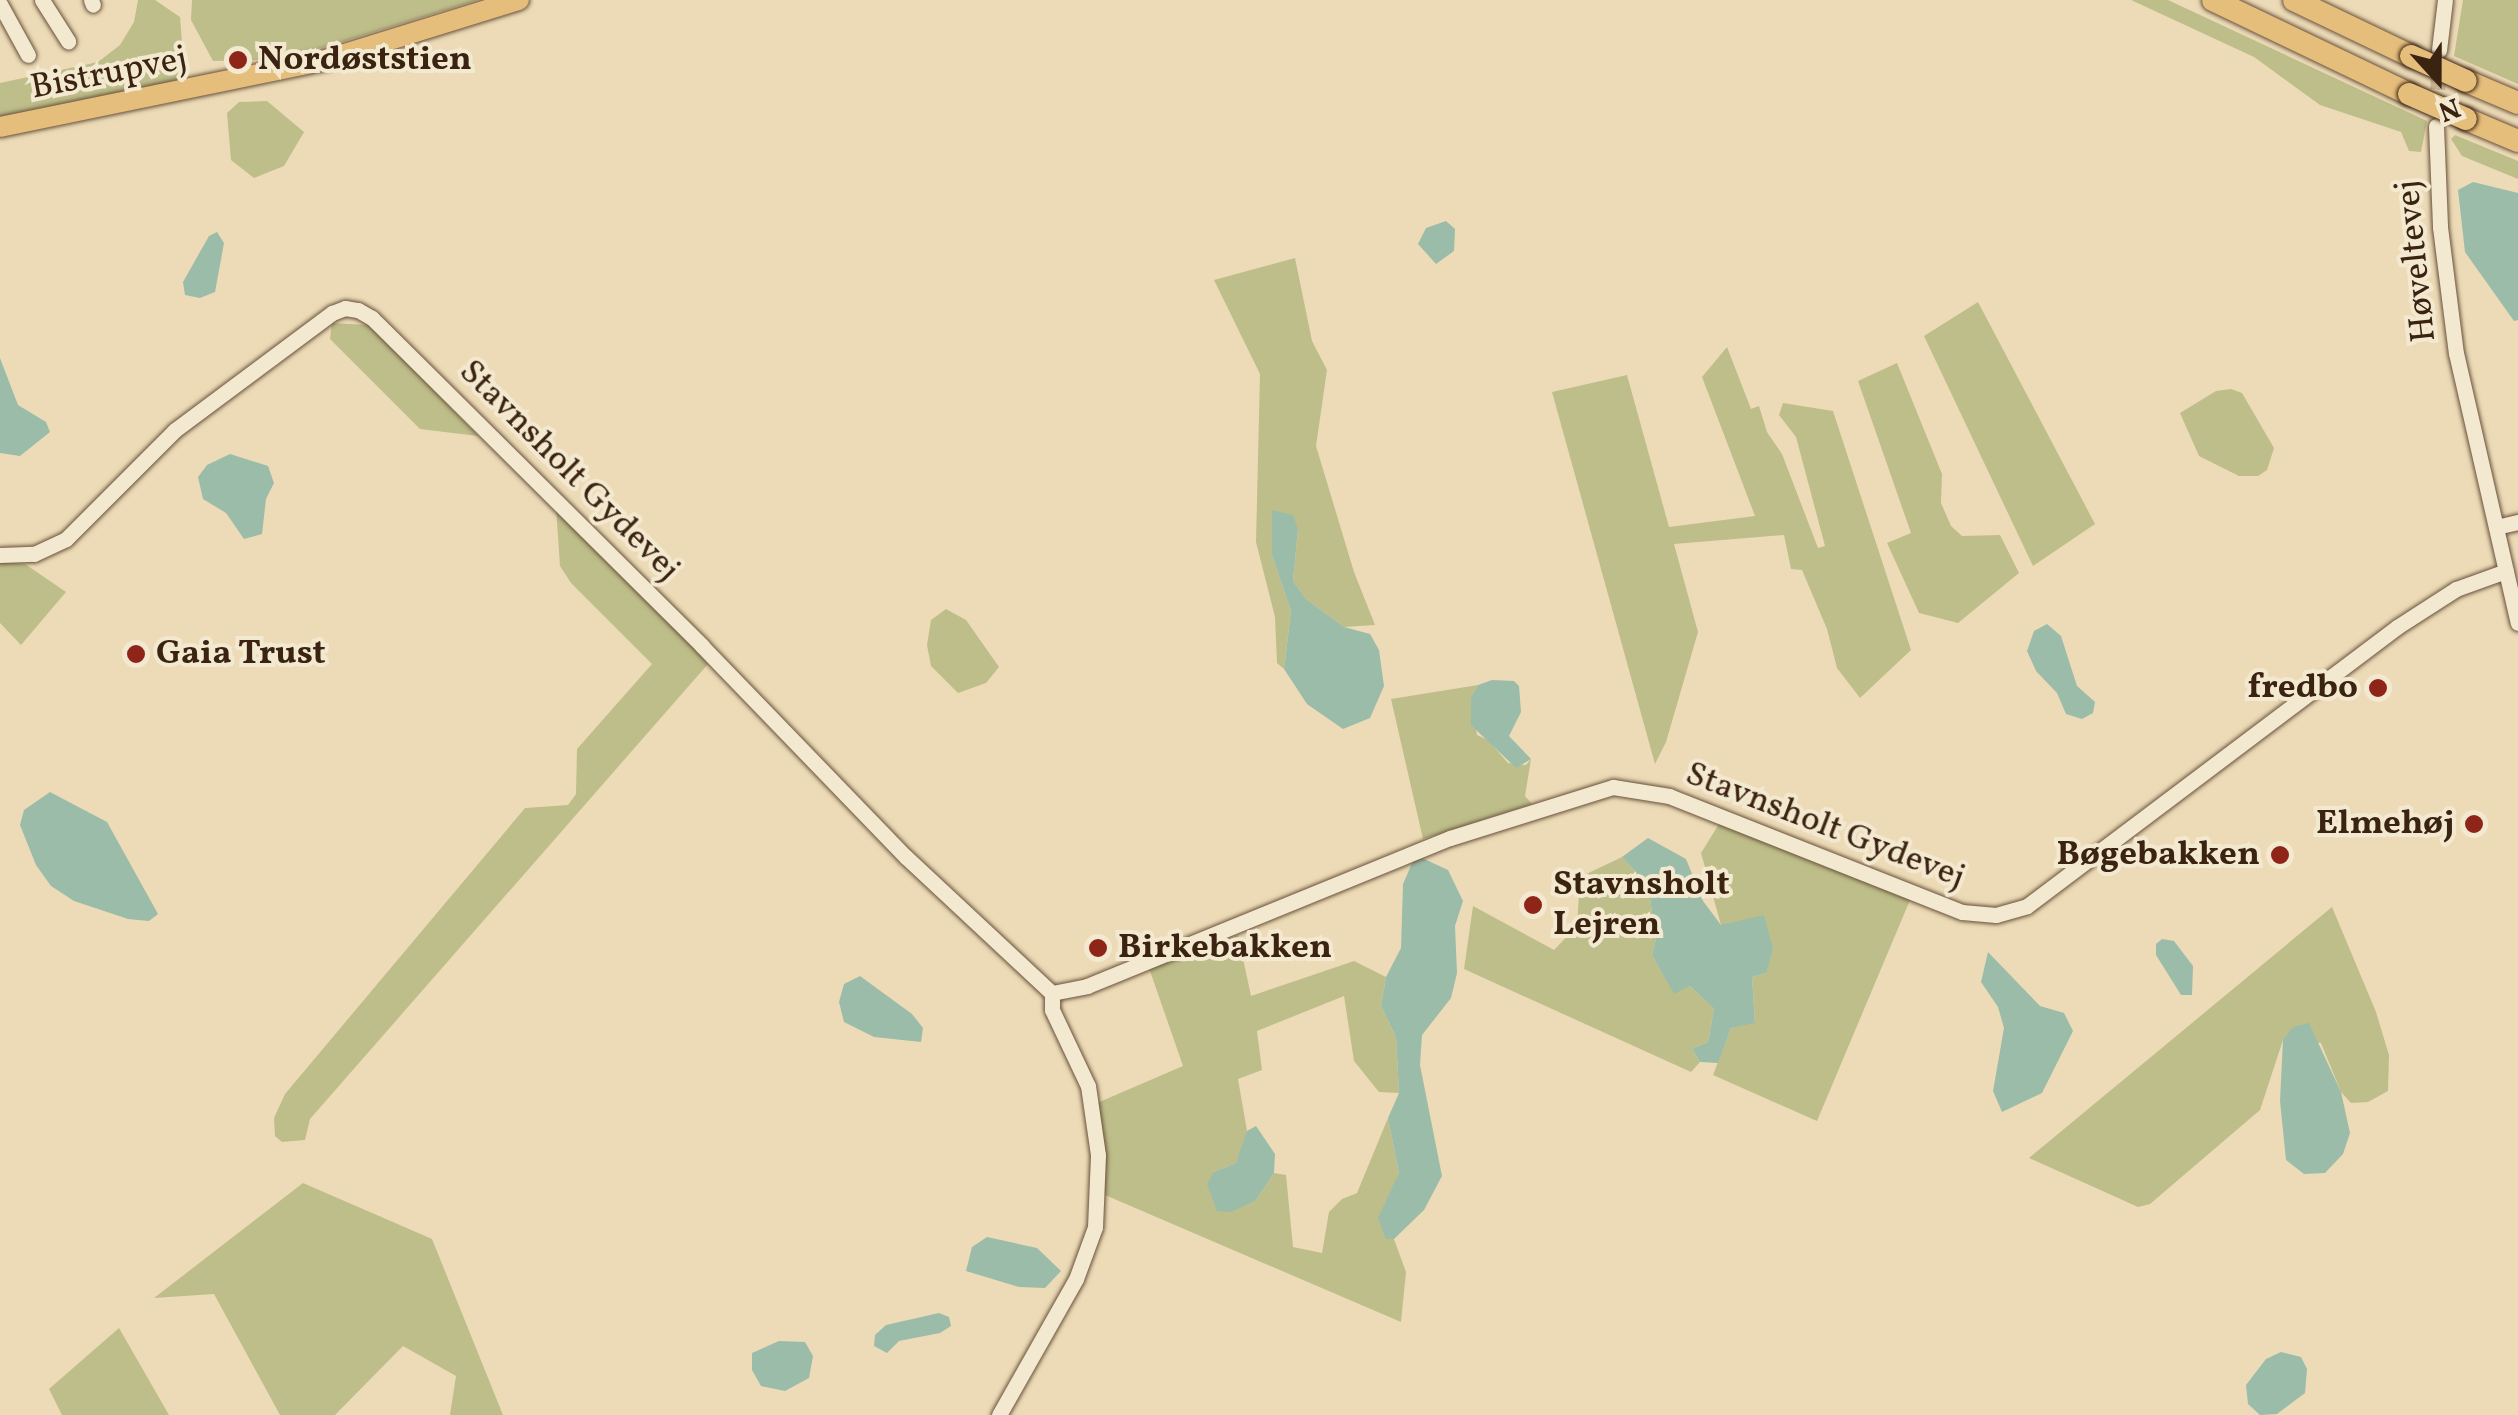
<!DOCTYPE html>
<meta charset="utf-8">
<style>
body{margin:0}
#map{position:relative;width:2518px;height:1415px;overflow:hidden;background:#eddbb7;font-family:Vollkorn,serif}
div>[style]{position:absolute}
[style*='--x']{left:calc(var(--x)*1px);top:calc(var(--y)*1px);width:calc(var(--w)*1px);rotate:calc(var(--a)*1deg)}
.green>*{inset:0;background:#bebe8a}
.water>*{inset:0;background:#9abca9}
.minor-tunnel>*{height:15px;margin-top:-7.5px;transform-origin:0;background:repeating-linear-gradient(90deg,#c9b696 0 15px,transparent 0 23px)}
.roads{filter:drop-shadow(0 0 2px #68513a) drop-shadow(0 0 2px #68513a)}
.minor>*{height:15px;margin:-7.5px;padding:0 7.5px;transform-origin:7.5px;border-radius:7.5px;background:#f3e8d0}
.major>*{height:20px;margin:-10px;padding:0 10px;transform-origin:10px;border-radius:10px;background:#e6be7c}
.highway>*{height:22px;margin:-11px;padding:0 11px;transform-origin:11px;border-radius:11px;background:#e6be7c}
.bridges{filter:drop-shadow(0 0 2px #3b2311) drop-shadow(0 0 2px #3b2311)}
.highway-bridge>*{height:22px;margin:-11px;padding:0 11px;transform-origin:11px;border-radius:11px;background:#e6be7c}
.dots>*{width:28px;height:28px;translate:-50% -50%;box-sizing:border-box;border:5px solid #f3e8d0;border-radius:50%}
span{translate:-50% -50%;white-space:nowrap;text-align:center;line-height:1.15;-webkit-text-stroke:8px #f3e8d0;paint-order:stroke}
.poi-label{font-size:35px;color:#3b2311;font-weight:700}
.left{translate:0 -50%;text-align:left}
.right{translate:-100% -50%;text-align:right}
.street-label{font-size:35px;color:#3b2311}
.north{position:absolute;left:2388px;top:30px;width:100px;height:100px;-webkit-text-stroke:8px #f3e8d0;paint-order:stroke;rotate:159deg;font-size:28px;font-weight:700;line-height:40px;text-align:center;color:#3b2311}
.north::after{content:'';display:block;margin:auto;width:35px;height:45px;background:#3b2311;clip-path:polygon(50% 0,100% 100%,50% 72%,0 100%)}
</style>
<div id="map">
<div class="green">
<div style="clip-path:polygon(138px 0,155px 0,180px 17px,185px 79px,0 118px,0 83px,98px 62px,120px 45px,134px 22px)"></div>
<div style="clip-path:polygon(192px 0,478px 0,325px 47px,257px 60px,213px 61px,191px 20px)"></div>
<div style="clip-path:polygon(2131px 0,2168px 0,2427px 121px,2421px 152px,2409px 151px,2401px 132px,2320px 105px,2254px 57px)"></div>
<div style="clip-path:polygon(2463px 0,2518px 0,2518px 84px,2454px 56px)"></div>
<div style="clip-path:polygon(267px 101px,304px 132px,284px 166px,254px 178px,231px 160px,227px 113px,239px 102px)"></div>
<div style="clip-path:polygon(2455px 135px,2518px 161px,2518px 179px,2462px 156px,2451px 139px)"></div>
<div style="clip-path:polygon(1295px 258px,1312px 341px,1327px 370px,1316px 446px,1354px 572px,1375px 625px,1344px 627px,1306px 599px,1293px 581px,1298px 529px,1272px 555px,1291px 611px,1284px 669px,1277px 663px,1275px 617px,1256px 542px,1260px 374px,1214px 280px)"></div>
<div style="clip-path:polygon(1978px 302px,2095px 524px,2033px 566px,1924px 336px)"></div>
<div style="clip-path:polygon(332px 323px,367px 325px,383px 338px,478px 436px,420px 429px,330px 339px)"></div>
<div style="clip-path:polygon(1727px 347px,1751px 409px,1759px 406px,1767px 432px,1782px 454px,1818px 548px,1825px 546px,1796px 437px,1779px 415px,1783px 403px,1833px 411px,1911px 650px,1860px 698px,1837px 668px,1827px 629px,1802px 570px,1791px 569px,1784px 535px,1674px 544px,1698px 632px,1666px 742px,1655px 764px,1552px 392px,1627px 375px,1669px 527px,1755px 516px,1702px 377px)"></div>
<div style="clip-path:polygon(1897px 363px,1942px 474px,1941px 503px,1951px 526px,1962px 536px,2000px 535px,2019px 573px,1958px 623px,1919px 613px,1887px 543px,1911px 533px,1858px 381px)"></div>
<div style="clip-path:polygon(2231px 389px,2242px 393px,2274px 448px,2267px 470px,2258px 476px,2239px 476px,2199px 456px,2180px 413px,2216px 391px)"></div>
<div style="clip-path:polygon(556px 507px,677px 627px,708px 664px,310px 1119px,305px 1140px,282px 1142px,275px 1136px,274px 1118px,285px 1094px,525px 808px,568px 805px,576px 794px,577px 749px,652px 664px,571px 583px,560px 566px)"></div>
<div style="clip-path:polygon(0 562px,25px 564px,66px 592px,21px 645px,0 623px)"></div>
<div style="clip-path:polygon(946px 609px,966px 620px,999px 667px,986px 683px,958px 693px,931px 666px,927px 645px,931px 620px)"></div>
<div style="clip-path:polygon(1478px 685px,1471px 697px,1477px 735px,1488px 740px,1508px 763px,1526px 765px,1531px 759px,1525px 796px,1532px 804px,1423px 839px,1391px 699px)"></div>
<div style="clip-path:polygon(1719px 824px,1910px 900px,1817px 1121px,1713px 1075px,1731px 1028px,1755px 1022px,1752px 977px,1766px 973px,1721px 925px,1701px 853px)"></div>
<div style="clip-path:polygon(1622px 857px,1648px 885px,1656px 939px,1652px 955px,1674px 993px,1690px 986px,1714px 1009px,1708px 1042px,1692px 1049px,1700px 1062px,1691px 1072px,1464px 969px,1473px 906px,1554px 950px,1577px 926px,1580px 877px)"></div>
<div style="clip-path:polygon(2332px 907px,2376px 1012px,2389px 1055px,2388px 1091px,2368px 1102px,2351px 1103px,2341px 1092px,2321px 1043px,2283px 1040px,2260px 1110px,2150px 1204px,2138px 1207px,2029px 1158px)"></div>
<div style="clip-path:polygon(1238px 935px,1251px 996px,1354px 961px,1386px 977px,1381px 1006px,1396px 1037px,1399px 1093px,1379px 1092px,1354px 1061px,1344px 996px,1257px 1031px,1262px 1070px,1238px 1079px,1247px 1131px,1244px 1150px,1236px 1163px,1214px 1172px,1256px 1200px,1274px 1173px,1286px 1175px,1293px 1247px,1322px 1253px,1329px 1212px,1342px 1199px,1357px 1193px,1388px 1118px,1399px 1173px,1386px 1239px,1394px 1239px,1406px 1272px,1401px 1322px,1105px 1195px,1097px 1103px,1183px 1066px,1149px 968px)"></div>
<div style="clip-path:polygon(303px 1183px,432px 1239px,503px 1415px,450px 1415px,456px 1376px,403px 1346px,335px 1415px,280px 1415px,214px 1294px,154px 1298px)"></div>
<div style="clip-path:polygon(119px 1328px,169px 1415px,62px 1415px,49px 1389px)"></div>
</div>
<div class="water">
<div style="clip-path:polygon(2473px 182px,2518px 193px,2518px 320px,2514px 321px,2465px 252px,2458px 190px)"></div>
<div style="clip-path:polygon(1446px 221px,1455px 229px,1454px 251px,1436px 264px,1418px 244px,1426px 228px)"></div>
<div style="clip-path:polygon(217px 232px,224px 243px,215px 292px,200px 298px,185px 295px,183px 282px,209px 236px)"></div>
<div style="clip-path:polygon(0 358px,18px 405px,46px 422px,50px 432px,20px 456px,0 453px)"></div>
<div style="clip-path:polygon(230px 454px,268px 466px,274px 483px,266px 499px,262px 534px,244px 539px,226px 513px,203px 499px,198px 477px,207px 465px)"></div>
<div style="clip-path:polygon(1272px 510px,1293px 515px,1298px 529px,1293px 581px,1306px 599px,1344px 627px,1370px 634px,1379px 650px,1384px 686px,1370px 718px,1343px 729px,1307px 704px,1284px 669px,1291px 611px,1272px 555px)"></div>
<div style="clip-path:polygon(2047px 624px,2061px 636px,2077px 686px,2095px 702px,2093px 713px,2082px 719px,2066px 714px,2057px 693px,2036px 671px,2027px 651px,2034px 631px)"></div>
<div style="clip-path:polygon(1492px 680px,1514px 681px,1519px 686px,1521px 712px,1509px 736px,1531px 759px,1516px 768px,1471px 725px,1471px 697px,1478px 685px)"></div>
<div style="clip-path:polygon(50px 792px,107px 822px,158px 914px,149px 921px,128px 919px,74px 901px,51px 886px,36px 865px,20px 825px,24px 810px)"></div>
<div style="clip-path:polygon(1648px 838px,1686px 859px,1703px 901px,1721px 925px,1764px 915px,1773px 949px,1766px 973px,1752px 977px,1755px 1023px,1731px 1028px,1718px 1063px,1700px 1062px,1692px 1049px,1708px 1042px,1714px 1009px,1690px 986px,1674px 994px,1652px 955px,1656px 939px,1648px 885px,1622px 857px)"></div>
<div style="clip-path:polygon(1422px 858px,1448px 870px,1463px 901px,1455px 926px,1457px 973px,1451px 998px,1422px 1035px,1420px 1065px,1442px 1176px,1424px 1210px,1394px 1239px,1386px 1239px,1378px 1218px,1399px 1173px,1388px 1118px,1399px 1093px,1396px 1037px,1381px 1006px,1386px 977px,1401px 948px,1403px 884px,1413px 861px)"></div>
<div style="clip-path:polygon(2162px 939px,2174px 941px,2193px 966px,2192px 995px,2181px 995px,2156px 955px,2156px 944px)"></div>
<div style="clip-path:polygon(1988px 952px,2040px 1006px,2064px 1013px,2073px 1031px,2042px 1093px,2002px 1112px,1993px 1091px,2004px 1028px,1998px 1007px,1981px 982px)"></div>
<div style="clip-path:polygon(860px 976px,912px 1014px,923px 1028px,921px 1042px,874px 1037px,844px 1022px,839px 1002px,844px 984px)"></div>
<div style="clip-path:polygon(2309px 1023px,2341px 1092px,2350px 1133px,2343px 1154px,2325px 1173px,2304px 1174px,2286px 1160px,2280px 1101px,2283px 1040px,2293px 1027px)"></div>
<div style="clip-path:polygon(1256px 1126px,1275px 1154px,1274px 1173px,1256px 1200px,1231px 1212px,1217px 1211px,1207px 1184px,1214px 1172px,1236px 1163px,1247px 1131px)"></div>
<div style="clip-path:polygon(987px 1237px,1037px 1248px,1061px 1271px,1045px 1288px,1019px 1287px,966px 1271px,972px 1247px)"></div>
<div style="clip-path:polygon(939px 1313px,949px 1317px,951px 1326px,940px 1333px,899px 1341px,887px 1353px,874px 1346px,875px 1335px,886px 1325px)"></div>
<div style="clip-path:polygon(779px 1341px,805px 1342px,813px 1356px,809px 1378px,785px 1391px,761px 1386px,752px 1370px,752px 1353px)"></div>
<div style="clip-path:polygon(2281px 1352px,2301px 1357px,2307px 1369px,2305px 1393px,2277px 1414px,2260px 1415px,2248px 1404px,2246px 1385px,2266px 1359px)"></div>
</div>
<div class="minor-tunnel">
<div style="--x:2437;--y:112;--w:52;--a:-87.8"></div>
</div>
<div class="roads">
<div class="minor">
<div style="--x:42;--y:0;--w:49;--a:57.6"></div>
<div style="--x:91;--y:0;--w:5;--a:68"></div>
<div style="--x:0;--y:4;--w:58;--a:61.2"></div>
<div style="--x:2439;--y:50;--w:50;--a:-83.2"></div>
<div style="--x:2436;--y:126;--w:101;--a:87.7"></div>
<div style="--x:2440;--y:227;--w:127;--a:82.8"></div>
<div style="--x:2456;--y:353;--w:277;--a:77.1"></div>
<div style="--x:2496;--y:527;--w:23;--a:-13"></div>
<div style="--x:0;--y:555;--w:34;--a:-2"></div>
<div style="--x:34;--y:554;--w:35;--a:-25"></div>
<div style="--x:66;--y:539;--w:154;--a:-45"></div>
<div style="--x:175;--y:430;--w:196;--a:-36.7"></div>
<div style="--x:332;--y:313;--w:14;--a:-21"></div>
<div style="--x:345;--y:308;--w:13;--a:9"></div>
<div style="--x:358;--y:310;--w:16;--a:30"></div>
<div style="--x:372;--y:318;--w:465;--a:44.8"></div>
<div style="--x:702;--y:646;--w:293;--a:46"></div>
<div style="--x:906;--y:857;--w:200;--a:43"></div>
<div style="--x:1052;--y:993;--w:36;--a:-11"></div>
<div style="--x:1087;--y:986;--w:392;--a:-22.2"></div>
<div style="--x:1450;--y:838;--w:171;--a:-17.4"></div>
<div style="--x:1613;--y:787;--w:57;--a:9.1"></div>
<div style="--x:1669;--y:796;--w:315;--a:21.6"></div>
<div style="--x:1962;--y:912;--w:34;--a:5"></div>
<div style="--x:1996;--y:915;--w:32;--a:-16"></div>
<div style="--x:2027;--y:906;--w:463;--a:-37"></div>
<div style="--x:2397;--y:627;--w:70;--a:-32.8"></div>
<div style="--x:2456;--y:589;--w:53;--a:-19.8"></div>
<div style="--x:999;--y:1415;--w:156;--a:-60.5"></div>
<div style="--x:1076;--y:1279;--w:55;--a:-69.9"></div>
<div style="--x:1095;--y:1227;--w:72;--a:-87.6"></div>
<div style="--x:1098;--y:1155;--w:70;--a:-98.2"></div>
<div style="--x:1088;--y:1086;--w:84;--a:-115.3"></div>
<div style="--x:1052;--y:1010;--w:17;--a:-90"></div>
</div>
<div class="major">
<div style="--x:0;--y:127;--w:332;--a:-11.6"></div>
<div style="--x:325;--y:60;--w:203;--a:-17.2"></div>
</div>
<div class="highway">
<div style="--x:2213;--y:0;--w:217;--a:25.6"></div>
<div style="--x:2294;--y:0;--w:130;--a:25.6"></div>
<div style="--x:2466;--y:81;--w:56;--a:22.9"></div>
<div style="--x:2466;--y:119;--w:56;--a:22.9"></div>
</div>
</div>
<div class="bridges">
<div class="highway-bridge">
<div style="--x:2411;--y:56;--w:60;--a:24.4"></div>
<div style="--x:2409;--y:94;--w:62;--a:23.7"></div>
</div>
</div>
<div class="dots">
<div style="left:238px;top:60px;background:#8f2418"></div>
<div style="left:136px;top:654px;background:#8f2418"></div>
<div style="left:2378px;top:688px;background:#8f2418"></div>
<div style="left:2474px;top:824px;background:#8f2418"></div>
<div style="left:2280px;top:855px;background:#8f2418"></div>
<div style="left:1533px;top:905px;background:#8f2418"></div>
<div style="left:1098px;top:948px;background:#8f2418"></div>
</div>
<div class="poi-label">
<span class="left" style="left:258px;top:60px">Nordøststien</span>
<span class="left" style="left:156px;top:654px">Gaia Trust</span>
<span class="right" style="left:2358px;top:688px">fredbo</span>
<span class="right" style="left:2454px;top:824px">Elmehøj</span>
<span class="right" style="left:2260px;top:855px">Bøgebakken</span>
<span class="left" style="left:1553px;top:905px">Stavnsholt<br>Lejren</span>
<span class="left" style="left:1118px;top:948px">Birkebakken</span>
</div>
<div class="street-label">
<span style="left:109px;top:74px;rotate:-11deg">Bistrupvej</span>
<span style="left:2417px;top:261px;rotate:-96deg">Høveltevej</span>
<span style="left:569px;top:471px;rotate:45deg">Stavnsholt Gydevej</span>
<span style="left:1825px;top:826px;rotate:21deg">Stavnsholt Gydevej</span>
</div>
<div class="north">N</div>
</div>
